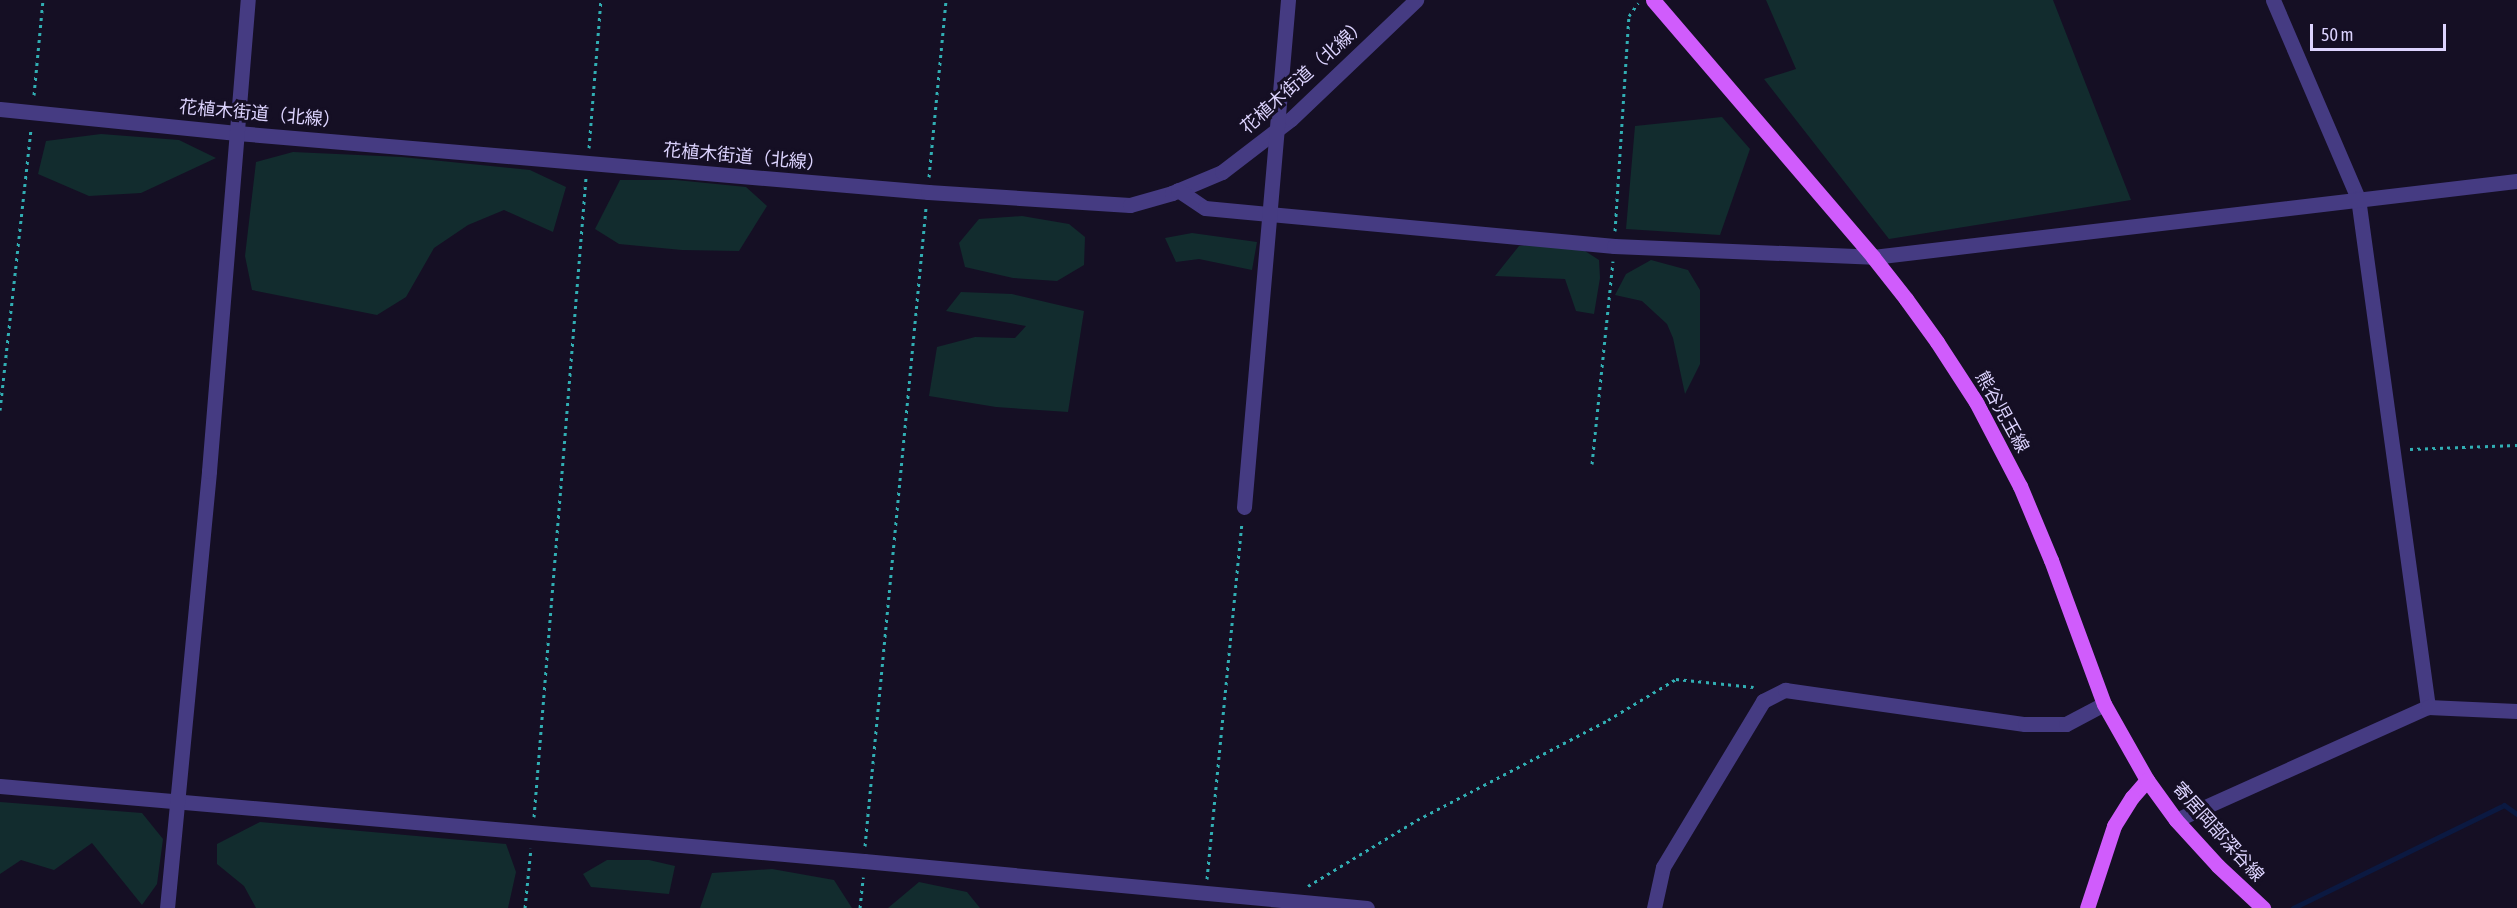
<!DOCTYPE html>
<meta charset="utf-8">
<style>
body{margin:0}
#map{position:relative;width:2517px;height:908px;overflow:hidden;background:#150f24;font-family:"Asap Condensed","Noto Sans JP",sans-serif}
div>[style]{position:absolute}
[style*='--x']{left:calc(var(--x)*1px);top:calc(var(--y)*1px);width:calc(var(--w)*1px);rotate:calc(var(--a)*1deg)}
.green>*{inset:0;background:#122c2e}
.stream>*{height:5px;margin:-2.5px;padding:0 2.5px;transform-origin:2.5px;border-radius:2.5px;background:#0b1941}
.path>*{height:3px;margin-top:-1.5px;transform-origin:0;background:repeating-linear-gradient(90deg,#31aeb3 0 3px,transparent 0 7.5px)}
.minor>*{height:15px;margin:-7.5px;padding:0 7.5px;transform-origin:7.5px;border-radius:7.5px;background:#453b82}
.major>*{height:15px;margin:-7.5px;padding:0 7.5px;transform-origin:7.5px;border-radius:7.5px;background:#d05cfc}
span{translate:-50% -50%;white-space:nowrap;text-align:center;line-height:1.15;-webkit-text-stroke:6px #150f24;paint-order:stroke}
.street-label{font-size:18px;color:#dcd3fe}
.scale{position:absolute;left:2310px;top:24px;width:136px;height:27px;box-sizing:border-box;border:3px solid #dcd3fe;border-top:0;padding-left:8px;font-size:18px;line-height:21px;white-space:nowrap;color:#dcd3fe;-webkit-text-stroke:4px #150f24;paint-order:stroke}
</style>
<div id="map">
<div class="green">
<div style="clip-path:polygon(1766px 0,2053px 0,2131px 200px,1889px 239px,1764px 79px,1796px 69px)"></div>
<div style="clip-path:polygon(1722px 117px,1750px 149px,1720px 235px,1626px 229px,1635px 126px)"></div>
<div style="clip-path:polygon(101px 134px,179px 140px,216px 158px,141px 193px,89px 196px,38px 174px,46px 141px)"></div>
<div style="clip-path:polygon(293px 152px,402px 157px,530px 170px,566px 187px,553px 232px,504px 210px,468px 225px,434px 248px,406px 297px,377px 315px,252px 290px,245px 256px,256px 162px)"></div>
<div style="clip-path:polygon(620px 180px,676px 180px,746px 187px,767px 206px,739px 251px,682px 250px,619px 244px,595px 229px)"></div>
<div style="clip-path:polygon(1022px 216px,1069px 224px,1085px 237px,1084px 265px,1057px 281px,1013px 278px,965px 267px,959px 243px,979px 219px)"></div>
<div style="clip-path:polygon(1192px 233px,1257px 242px,1252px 270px,1199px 259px,1176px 262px,1165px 238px)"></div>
<div style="clip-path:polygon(1554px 242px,1585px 251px,1599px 260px,1600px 278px,1594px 314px,1576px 311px,1565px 279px,1495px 276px,1519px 246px)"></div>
<div style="clip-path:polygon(1651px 260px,1688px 270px,1700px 290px,1700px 364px,1685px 394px,1673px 338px,1667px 324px,1642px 301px,1615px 295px,1626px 274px)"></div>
<div style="clip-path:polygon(961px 292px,1012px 294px,1084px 311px,1068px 412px,996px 407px,929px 396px,937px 347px,975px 337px,1015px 338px,1026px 326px,946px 311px)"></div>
<div style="clip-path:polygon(0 802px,142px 813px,163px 839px,157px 884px,142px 905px,92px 843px,54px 870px,21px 860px,0 874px)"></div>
<div style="clip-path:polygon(260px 822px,506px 844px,516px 872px,508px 908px,256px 908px,244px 886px,217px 864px,217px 844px)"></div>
<div style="clip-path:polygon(607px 860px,649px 860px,675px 866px,669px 894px,591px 887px,583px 874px)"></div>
<div style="clip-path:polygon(772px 869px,834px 880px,852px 908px,700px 908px,712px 873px)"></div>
<div style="clip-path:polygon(919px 882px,967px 892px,980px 908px,888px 908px)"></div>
</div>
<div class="stream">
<div style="--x:2293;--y:908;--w:235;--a:-26"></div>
<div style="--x:2504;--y:805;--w:16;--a:35"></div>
</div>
<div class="path">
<div style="--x:34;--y:95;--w:95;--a:-84.6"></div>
<div style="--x:589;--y:148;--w:148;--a:-85.4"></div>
<div style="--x:929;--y:177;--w:178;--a:-84.5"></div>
<div style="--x:1615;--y:231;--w:215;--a:-86.3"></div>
<div style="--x:1629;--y:16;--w:16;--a:-55"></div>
<div style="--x:0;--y:410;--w:283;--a:-83.7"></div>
<div style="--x:2410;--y:449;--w:107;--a:-2.1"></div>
<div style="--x:1592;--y:464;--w:204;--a:-84.1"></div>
<div style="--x:534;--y:817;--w:641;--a:-85.35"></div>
<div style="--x:865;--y:846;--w:641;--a:-84.54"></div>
<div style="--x:1207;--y:879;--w:360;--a:-84.4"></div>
<div style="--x:1308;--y:886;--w:127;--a:-31.2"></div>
<div style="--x:1417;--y:820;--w:216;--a:-27.6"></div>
<div style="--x:1608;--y:720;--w:79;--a:-31.1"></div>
<div style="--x:1676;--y:679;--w:78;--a:5.9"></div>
<div style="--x:525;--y:908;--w:60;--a:-84.3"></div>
<div style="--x:860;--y:908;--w:31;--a:-84"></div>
</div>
<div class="minor">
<div style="--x:2273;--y:0;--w:215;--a:66.8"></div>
<div style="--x:2358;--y:198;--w:514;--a:82.17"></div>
<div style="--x:0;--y:109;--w:238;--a:5.8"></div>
<div style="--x:237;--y:133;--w:694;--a:4.88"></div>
<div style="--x:928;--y:192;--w:202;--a:3.7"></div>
<div style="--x:1130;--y:205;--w:44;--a:-15.9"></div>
<div style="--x:1172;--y:193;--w:54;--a:-22.8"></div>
<div style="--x:1222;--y:172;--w:87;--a:-37.5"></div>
<div style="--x:1291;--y:119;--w:173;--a:-43.6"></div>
<div style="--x:1178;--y:190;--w:32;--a:34"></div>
<div style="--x:1205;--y:208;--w:411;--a:5.3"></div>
<div style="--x:1614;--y:246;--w:259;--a:2.4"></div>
<div style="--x:1873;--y:257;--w:648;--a:-6.73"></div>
<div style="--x:1244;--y:507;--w:509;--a:-85.04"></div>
<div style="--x:0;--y:786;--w:867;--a:4.96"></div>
<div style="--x:864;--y:861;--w:505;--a:5.34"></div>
<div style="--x:2176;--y:820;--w:276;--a:-24.2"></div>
<div style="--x:2428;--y:707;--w:89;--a:2.6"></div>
<div style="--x:167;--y:908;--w:439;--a:-84.5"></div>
<div style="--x:209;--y:471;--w:473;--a:-85.3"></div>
<div style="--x:1654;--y:908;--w:42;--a:-77.6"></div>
<div style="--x:1663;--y:867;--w:194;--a:-58.9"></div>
<div style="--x:1763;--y:701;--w:25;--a:-27"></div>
<div style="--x:1785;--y:690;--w:242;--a:8.1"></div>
<div style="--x:2025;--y:724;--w:41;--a:0"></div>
<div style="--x:2066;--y:724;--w:43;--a:-27.8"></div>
</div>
<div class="major">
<div style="--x:1653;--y:0;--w:338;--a:49.4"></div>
<div style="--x:1873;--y:257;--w:53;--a:51.8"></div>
<div style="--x:1906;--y:299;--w:53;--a:54.2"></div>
<div style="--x:1937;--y:342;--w:72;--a:57"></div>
<div style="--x:1976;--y:402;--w:95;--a:62.4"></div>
<div style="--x:2020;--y:486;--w:80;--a:67.3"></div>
<div style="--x:2051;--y:560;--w:153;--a:69.8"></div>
<div style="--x:2104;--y:704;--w:87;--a:60.5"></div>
<div style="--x:2147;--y:780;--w:23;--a:131"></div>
<div style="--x:2132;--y:797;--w:34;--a:122"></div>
<div style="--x:2114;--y:826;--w:86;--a:108.2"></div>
<div style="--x:2147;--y:780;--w:49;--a:54.1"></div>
<div style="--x:2176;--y:820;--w:62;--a:47.6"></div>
<div style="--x:2218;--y:866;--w:62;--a:43"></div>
</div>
<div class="street-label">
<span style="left:1304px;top:76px;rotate:-42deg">花植木街道（北線）</span>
<span style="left:260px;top:114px;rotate:5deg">花植木街道（北線）</span>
<span style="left:744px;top:157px;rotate:5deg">花植木街道（北線）</span>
<span style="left:2002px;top:412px;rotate:61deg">熊谷児玉線</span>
<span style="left:2218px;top:832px;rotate:48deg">寄居岡部深谷線</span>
</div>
<div class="scale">50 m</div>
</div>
